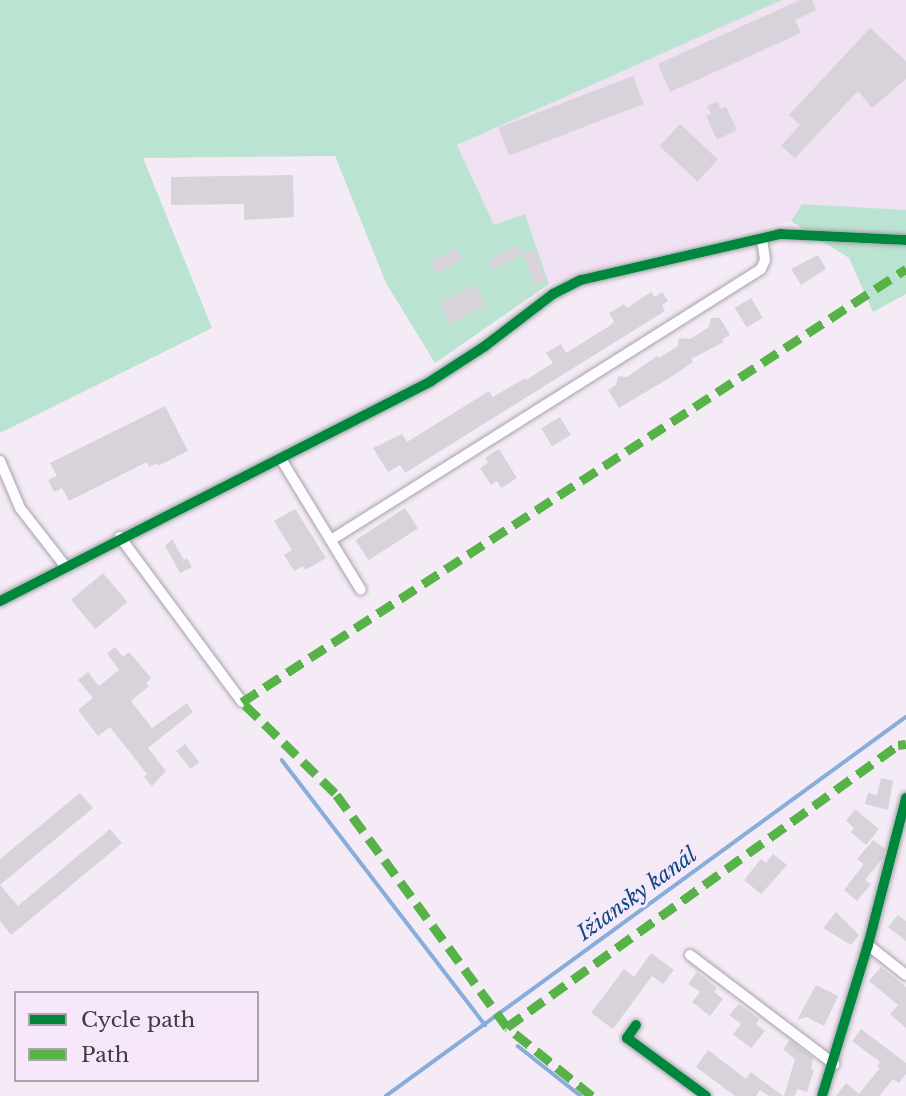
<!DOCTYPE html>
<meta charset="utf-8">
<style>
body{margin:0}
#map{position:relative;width:906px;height:1096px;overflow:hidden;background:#f4ebf6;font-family:"Libre Baskerville",serif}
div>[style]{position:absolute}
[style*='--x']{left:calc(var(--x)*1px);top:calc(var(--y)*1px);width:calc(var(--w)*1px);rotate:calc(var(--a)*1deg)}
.built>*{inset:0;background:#f0e1f3}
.green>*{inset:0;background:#bbe3d2}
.stream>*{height:3.5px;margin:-1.75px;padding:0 1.75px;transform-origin:1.75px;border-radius:1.75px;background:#88adda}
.building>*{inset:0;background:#d8d2da;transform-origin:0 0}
.roads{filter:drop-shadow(0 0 2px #a8a1aa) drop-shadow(0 0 2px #a8a1aa)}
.minor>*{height:10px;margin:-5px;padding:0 5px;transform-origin:5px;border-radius:5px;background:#fdfcfe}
.quiet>*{height:9px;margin-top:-4.5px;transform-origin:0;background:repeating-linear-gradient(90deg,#57b347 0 18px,transparent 0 27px)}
.cycleway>*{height:10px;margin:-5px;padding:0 5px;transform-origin:5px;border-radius:5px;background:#00873e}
span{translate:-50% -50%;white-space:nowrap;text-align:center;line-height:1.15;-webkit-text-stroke:6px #f7e7fa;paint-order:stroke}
.water-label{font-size:21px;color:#0c4a82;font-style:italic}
.legend{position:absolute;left:14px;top:991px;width:245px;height:91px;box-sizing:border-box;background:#f7e7fa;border:2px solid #aea2b0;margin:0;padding:9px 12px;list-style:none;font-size:21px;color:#403a41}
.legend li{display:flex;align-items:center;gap:14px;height:35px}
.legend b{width:35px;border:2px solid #aea2b0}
</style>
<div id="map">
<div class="built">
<div style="clip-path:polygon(782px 0,906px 0,906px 210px,802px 204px,791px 221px,580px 272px,549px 284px,525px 215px,494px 225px,457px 145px)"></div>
</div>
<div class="green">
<div style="clip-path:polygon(0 0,782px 0,457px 145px,494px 225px,525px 214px,549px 284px,435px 363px,386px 283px,335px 156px,143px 158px,212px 328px,0 433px)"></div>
<div style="clip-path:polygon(802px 204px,906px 210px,906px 294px,873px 312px,849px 258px,791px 221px)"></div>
</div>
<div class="stream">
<div style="--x:282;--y:760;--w:334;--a:52.5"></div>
<div style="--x:518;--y:1046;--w:80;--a:38.4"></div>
<div style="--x:386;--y:1096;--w:643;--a:-36.09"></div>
</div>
<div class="building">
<div style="clip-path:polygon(800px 0,812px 0,816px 10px,795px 20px,801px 33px,670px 92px,658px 64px)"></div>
<div style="clip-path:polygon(870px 28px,906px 61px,906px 79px,872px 108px,858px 91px,795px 158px,781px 146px,800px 125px,789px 115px)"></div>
<div style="left:633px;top:76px;width:30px;height:144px;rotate:69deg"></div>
<div style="clip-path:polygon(717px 101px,721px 109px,726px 107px,737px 130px,717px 140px,706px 116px,711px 114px,707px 106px)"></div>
<div style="left:680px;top:124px;width:52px;height:30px;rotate:43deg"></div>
<div style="clip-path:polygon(293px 175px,294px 217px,244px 220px,244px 204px,171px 205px,171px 177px)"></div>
<div style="left:518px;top:245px;width:11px;height:34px;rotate:63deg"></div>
<div style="left:457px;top:248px;width:13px;height:30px;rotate:63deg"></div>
<div style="left:535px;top:249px;width:34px;height:12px;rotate:71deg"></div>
<div style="clip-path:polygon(818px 255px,826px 269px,801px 285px,791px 269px)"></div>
<div style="left:475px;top:284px;width:23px;height:41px;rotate:61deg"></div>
<div style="clip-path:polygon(651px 292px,655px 297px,662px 292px,668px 301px,662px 305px,665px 311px,405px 473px,400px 465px,388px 472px,373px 448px,402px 434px,407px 442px,489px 391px,493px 397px,525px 378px,526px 380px,553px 363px,546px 353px,561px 344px,566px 353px,611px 325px,614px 321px,609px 313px,624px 304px,627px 308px)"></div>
<div style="left:751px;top:298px;width:23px;height:19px;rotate:59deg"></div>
<div style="clip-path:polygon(711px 318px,720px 318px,730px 335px,722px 340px,724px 342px,691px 359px,693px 362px,671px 377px,619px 408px,608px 390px,616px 385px,618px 376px,627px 377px,657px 356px,659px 358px,678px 346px,679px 338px,690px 339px,709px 327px)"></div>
<div style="clip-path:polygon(165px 406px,188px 451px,158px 466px,157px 463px,149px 467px,147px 462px,69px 501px,62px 488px,54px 492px,48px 480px,57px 476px,50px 463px)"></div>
<div style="left:560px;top:417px;width:21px;height:22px;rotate:59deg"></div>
<div style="clip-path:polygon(499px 449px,517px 478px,501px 488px,497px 481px,491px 485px,480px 468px,488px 463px,485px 458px)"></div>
<div style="left:405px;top:508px;width:24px;height:59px;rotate:57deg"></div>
<div style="clip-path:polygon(295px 509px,326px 558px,305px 570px,303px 566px,294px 571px,284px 555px,292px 550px,274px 521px)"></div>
<div style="clip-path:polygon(172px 539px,184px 560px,187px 558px,192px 567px,180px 573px,165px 546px)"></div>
<div style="left:103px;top:573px;width:38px;height:42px;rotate:50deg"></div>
<div style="clip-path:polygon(115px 647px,123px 657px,129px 652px,151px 678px,146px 683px,149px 686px,131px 701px,152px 728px,187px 703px,193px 712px,148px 748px,166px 771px,152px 786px,144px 777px,147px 774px,110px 727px,98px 736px,78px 710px,93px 698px,78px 680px,88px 672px,99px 686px,119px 670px,107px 653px)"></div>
<div style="left:185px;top:744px;width:23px;height:11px;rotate:52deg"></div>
<div style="clip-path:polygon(881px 778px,893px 781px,888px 810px,865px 804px,868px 793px,877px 795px)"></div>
<div style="clip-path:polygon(80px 793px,93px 808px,0 885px,18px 906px,110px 829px,122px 843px,11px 935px,0 921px,0 859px)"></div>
<div style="clip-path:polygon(855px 809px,879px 829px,866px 845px,851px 832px,854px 828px,846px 821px)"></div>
<div style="clip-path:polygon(873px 840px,885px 849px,882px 859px,865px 880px,871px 884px,857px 901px,844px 890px,864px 864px,857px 859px)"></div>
<div style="clip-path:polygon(773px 854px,787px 865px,761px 894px,744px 880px,761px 859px,766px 863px)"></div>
<div style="clip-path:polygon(836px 912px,859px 935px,851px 945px,823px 928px)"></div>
<div style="clip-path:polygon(898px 915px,906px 921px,906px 941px,888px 927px)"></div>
<div style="clip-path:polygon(651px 953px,674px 970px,663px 984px,652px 976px,613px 1029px,591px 1013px,624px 969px,634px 977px)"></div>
<div style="clip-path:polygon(881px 967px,906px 987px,906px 1028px,890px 1014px,898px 1005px,869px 981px)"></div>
<div style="clip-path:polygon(697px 972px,717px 988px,714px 992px,723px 999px,710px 1016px,692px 1002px,700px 992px,688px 984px)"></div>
<div style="clip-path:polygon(816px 985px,838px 996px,824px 1026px,807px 1017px,797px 1020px)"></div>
<div style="clip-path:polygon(739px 1004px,759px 1019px,756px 1024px,765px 1031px,751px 1048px,733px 1034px,741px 1024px,729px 1015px)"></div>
<div style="clip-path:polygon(861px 1029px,906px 1063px,906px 1074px,899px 1083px,893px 1079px,879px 1096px,836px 1096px,846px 1083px,859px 1094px,880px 1068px,877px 1066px,880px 1062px,852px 1041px)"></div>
<div style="clip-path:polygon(790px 1040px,813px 1058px,811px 1069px,814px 1070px,807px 1092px,798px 1089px,794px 1096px,784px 1096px,795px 1059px,783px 1049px)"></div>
<div style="clip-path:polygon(708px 1050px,746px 1079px,751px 1072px,783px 1096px,769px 1096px,760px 1090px,756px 1096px,735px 1096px,696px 1067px)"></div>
</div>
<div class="roads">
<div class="minor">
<div style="--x:281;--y:459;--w:153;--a:58.6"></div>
<div style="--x:0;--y:461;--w:51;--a:66.9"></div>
<div style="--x:20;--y:508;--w:75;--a:52.1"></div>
<div style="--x:120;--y:537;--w:205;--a:53.5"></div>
<div style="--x:331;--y:540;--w:508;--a:-32.22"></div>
<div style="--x:761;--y:269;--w:10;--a:-66"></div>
<div style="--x:765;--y:260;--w:22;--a:-98"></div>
<div style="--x:0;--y:601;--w:484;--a:-27"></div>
<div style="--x:431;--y:381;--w:64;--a:-32.9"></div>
<div style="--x:485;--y:346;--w:86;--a:-37.4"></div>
<div style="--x:553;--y:294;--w:31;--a:-27"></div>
<div style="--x:581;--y:280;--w:204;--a:-13"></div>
<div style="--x:780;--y:234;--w:126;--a:2.7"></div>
<div style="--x:868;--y:945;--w:48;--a:38.3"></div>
<div style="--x:690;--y:955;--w:181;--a:37.1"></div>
<div style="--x:636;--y:1025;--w:16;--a:125"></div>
<div style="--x:627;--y:1038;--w:98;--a:36.3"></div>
<div style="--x:822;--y:1096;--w:158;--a:-73.1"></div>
<div style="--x:868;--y:945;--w:152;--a:-75.5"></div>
</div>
</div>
<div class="quiet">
<div style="--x:507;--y:1027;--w:482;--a:-35.8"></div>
<div style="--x:898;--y:745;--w:8;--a:-7"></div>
<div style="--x:592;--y:1096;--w:109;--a:-140.9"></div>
<div style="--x:507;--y:1027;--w:290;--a:-126.3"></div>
<div style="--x:335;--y:793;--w:130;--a:-135.6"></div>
<div style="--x:242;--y:702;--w:793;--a:-33.11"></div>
</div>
<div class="cycleway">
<div style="--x:0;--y:601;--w:484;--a:-27"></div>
<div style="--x:431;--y:381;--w:64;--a:-32.9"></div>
<div style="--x:485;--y:346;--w:86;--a:-37.4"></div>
<div style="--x:553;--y:294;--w:31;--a:-27"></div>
<div style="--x:581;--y:280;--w:204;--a:-13"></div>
<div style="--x:780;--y:234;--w:126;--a:2.7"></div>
<div style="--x:636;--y:1025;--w:16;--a:125"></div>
<div style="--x:627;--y:1038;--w:98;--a:36.3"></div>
<div style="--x:822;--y:1096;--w:158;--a:-73.1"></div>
<div style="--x:868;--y:945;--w:152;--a:-75.5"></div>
</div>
<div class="water-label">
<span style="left:637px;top:894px;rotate:-36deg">Ižiansky kanál</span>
</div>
<ul class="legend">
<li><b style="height:9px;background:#00873e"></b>Cycle path</li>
<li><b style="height:9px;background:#57b347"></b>Path</li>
</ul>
</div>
